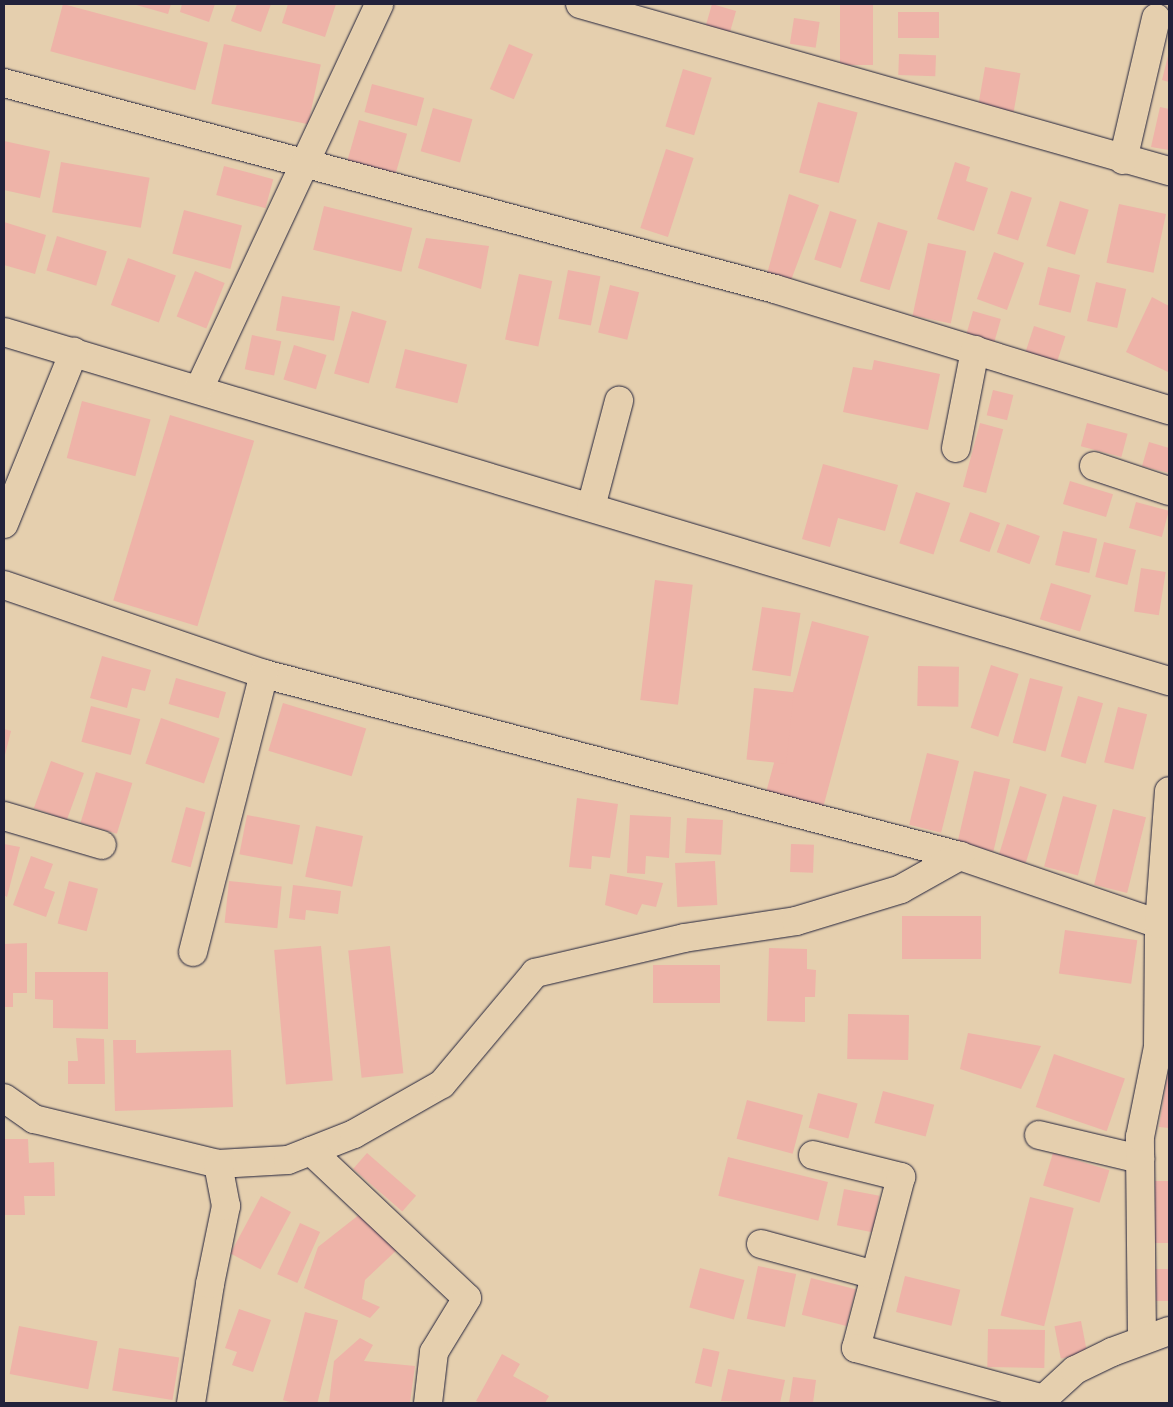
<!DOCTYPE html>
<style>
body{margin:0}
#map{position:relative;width:1173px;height:1407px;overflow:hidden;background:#e5cfae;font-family:Delius,sans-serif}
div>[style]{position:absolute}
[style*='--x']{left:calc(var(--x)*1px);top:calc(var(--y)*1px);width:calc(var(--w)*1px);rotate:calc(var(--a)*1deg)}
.building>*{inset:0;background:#eeb3a8;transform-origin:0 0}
.roads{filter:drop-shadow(0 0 1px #22223b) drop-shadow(0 0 1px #22223b)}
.minor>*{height:28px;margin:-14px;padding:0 14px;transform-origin:14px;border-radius:14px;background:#e5cfae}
span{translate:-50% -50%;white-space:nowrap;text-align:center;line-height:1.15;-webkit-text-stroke:4px #e5cfae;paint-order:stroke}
.frame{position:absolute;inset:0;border:5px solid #22223b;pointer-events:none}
</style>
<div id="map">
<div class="building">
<div style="left:63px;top:4px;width:150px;height:49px;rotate:15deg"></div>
<div style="clip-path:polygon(133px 4px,171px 4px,168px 14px)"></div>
<div style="clip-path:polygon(182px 4px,215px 4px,209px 22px,180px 12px)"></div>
<div style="clip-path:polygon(237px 4px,271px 4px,261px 32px,231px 21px)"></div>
<div style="clip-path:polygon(288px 4px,336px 4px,325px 37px,282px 23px)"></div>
<div style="left:712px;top:4px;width:25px;height:26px;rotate:16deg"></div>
<div style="left:840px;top:4px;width:33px;height:61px"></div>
<div style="left:939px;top:12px;width:26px;height:41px;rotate:90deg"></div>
<div style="left:794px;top:18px;width:26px;height:26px;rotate:9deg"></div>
<div style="left:224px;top:44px;width:99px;height:61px;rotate:12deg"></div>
<div style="left:509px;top:44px;width:26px;height:49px;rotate:23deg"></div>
<div style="clip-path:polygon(1169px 52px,1169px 82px,1162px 80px)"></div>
<div style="left:899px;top:54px;width:37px;height:21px;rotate:2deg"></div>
<div style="left:985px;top:67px;width:36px;height:39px;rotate:10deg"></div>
<div style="left:683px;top:69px;width:30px;height:60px;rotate:17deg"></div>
<div style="left:372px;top:84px;width:54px;height:29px;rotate:15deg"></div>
<div style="left:818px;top:102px;width:41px;height:73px;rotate:15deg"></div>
<div style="clip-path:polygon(1160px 107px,1169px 109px,1169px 150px,1151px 147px)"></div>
<div style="left:433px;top:108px;width:41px;height:45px;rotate:16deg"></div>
<div style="left:359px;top:120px;width:50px;height:44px;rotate:16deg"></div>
<div style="clip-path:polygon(4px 141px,50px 151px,40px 198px,4px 190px)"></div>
<div style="left:666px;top:149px;width:29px;height:83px;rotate:18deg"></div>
<div style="left:61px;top:162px;width:90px;height:51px;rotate:10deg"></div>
<div style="clip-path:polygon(955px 162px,970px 167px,966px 181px,988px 188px,974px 231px,937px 219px)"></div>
<div style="left:224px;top:166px;width:51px;height:30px;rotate:15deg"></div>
<div style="left:1011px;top:191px;width:22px;height:45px;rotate:18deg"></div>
<div style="clip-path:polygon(789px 194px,819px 205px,790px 283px,767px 274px)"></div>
<div style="left:1060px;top:201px;width:30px;height:47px;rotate:17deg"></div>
<div style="left:1119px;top:204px;width:48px;height:60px;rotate:12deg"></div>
<div style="left:324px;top:206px;width:91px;height:45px;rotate:14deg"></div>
<div style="left:184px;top:210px;width:60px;height:45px;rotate:15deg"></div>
<div style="left:830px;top:211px;width:28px;height:51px;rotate:18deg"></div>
<div style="clip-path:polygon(4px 222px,46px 235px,35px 274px,4px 265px)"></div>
<div style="left:878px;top:222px;width:31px;height:62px;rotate:17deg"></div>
<div style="left:57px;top:236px;width:52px;height:36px;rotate:17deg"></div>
<div style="clip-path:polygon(426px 238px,489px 246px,481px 289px,418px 268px)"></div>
<div style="left:928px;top:243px;width:39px;height:74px;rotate:12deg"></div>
<div style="left:994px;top:252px;width:32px;height:50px;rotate:20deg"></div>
<div style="left:128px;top:258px;width:51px;height:50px;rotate:20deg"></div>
<div style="left:1048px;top:267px;width:33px;height:39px;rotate:14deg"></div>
<div style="left:568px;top:270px;width:33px;height:50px;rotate:11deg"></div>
<div style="left:195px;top:271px;width:32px;height:49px;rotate:22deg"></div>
<div style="left:519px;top:274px;width:34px;height:67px;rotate:12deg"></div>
<div style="left:1096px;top:282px;width:31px;height:40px;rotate:13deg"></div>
<div style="left:610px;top:285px;width:30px;height:49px;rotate:14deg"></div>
<div style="left:282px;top:296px;width:59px;height:35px;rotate:10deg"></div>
<div style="clip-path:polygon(1152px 297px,1169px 306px,1168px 372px,1126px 352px)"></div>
<div style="left:352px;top:311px;width:36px;height:65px;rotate:16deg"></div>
<div style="left:973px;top:311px;width:29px;height:26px;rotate:16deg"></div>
<div style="left:1034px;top:326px;width:33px;height:29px;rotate:18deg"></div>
<div style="left:252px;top:335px;width:30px;height:35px;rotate:12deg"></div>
<div style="left:294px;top:345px;width:34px;height:36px;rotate:17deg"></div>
<div style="left:405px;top:349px;width:64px;height:40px;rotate:14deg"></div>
<div style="clip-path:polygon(874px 360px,940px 374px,928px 430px,843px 412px,853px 367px,872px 370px)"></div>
<div style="left:993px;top:390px;width:21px;height:26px;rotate:14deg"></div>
<div style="left:82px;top:401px;width:71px;height:59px;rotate:15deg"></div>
<div style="left:170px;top:415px;width:88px;height:194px;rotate:17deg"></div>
<div style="left:980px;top:423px;width:24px;height:66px;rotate:15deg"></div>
<div style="left:1087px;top:423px;width:42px;height:24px;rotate:15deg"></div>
<div style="clip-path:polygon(1149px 442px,1169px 448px,1169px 473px,1142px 466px)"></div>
<div style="clip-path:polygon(823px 464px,898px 485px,885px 531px,838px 518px,830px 547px,802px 539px)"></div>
<div style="left:1070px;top:481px;width:45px;height:24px;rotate:17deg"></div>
<div style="left:916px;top:492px;width:36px;height:54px;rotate:18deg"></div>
<div style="left:1136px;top:502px;width:34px;height:27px;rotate:15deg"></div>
<div style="left:970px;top:512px;width:32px;height:31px;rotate:20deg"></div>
<div style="left:1007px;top:524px;width:35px;height:30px;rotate:20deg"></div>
<div style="left:1063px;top:531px;width:35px;height:35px;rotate:13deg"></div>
<div style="left:1104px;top:542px;width:33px;height:36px;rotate:14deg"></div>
<div style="left:1141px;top:568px;width:25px;height:44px;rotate:9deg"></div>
<div style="left:655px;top:580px;width:38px;height:121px;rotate:7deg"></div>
<div style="left:1051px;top:583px;width:42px;height:38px;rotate:17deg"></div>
<div style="left:762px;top:607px;width:39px;height:64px;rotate:9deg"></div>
<div style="left:812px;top:621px;width:59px;height:176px;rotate:15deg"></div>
<div style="clip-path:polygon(102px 656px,151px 670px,145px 691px,132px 688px,127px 708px,90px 698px)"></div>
<div style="left:991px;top:665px;width:29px;height:66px;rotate:18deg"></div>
<div style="left:918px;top:666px;width:41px;height:40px;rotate:1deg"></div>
<div style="left:176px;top:678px;width:52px;height:27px;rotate:16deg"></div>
<div style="left:1030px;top:678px;width:34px;height:67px;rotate:15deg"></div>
<div style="left:754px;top:688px;width:40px;height:72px;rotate:6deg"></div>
<div style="left:1078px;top:696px;width:26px;height:63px;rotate:16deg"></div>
<div style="left:283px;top:703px;width:87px;height:50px;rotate:17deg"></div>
<div style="left:91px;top:706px;width:51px;height:37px;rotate:15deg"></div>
<div style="left:1118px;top:707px;width:30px;height:57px;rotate:14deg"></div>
<div style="left:161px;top:718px;width:62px;height:48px;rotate:19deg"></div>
<div style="clip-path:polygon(4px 729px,11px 731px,4px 759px)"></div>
<div style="left:927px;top:753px;width:33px;height:74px;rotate:14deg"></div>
<div style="left:51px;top:761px;width:35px;height:50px;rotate:20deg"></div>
<div style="left:974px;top:771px;width:37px;height:74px;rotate:13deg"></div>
<div style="left:96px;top:772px;width:38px;height:53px;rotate:17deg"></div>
<div style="left:1020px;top:786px;width:28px;height:72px;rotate:17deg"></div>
<div style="left:1063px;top:796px;width:35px;height:73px;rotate:15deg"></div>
<div style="clip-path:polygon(577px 798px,618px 804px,610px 858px,592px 856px,591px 869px,569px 867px)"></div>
<div style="left:186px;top:807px;width:20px;height:57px;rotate:15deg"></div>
<div style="left:1113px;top:809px;width:34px;height:78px;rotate:14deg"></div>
<div style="left:247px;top:815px;width:54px;height:40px;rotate:11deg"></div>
<div style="clip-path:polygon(630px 815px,671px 817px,669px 858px,646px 856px,645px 874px,627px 873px)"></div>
<div style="left:687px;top:818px;width:36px;height:35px;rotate:3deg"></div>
<div style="left:316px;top:826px;width:48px;height:52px;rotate:12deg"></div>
<div style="clip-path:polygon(4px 844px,20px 847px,7px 897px,4px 895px)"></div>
<div style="left:791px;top:844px;width:23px;height:28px;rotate:2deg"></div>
<div style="clip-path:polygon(31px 856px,53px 864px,44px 888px,55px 892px,46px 917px,13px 905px)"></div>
<div style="left:715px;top:861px;width:44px;height:40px;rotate:87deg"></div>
<div style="clip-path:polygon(610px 874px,663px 883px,656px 907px,642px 904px,637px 915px,605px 905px)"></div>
<div style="left:69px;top:881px;width:30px;height:44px;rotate:15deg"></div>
<div style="left:229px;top:881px;width:53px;height:42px;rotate:6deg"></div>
<div style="clip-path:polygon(293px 885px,341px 891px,338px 914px,306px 910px,305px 920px,289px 918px)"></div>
<div style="left:981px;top:916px;width:43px;height:79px;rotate:90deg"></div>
<div style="left:1065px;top:930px;width:73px;height:44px;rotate:8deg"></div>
<div style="clip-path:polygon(27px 943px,27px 993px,13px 993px,13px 1007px,4px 1007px,4px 944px)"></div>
<div style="left:321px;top:946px;width:135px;height:47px;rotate:85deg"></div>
<div style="left:390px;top:946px;width:128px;height:42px;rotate:84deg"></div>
<div style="clip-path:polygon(769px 948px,807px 949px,807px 969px,816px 970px,815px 997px,805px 997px,805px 1022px,767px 1021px)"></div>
<div style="left:720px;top:965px;width:38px;height:67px;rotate:90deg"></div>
<div style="clip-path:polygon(35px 972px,108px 972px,108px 1029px,53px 1028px,53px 1000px,35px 999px)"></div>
<div style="left:848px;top:1014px;width:61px;height:45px;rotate:1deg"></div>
<div style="clip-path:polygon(968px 1033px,1041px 1046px,1021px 1089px,960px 1069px)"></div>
<div style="clip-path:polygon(76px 1038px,104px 1039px,105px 1084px,68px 1084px,68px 1061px,78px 1061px)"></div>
<div style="clip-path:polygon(113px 1040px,136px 1040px,136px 1053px,231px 1050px,233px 1107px,115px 1111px)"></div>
<div style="left:1054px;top:1054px;width:75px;height:56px;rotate:19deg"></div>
<div style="clip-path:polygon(1168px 1072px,1169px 1072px,1169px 1128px,1159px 1127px)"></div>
<div style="left:883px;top:1091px;width:53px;height:33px;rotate:15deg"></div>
<div style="left:818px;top:1093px;width:41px;height:36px;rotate:15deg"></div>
<div style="left:747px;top:1100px;width:58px;height:40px;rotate:15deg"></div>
<div style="clip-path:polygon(4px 1139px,28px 1139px,29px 1163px,54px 1162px,55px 1196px,24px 1196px,25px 1215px,4px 1215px)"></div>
<div style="left:367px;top:1153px;width:65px;height:21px;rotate:41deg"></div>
<div style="left:1053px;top:1153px;width:59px;height:34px;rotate:17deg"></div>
<div style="left:728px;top:1157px;width:103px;height:40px;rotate:14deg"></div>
<div style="left:1155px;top:1181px;width:14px;height:62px"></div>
<div style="left:844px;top:1189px;width:36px;height:37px;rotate:11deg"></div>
<div style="left:261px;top:1196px;width:34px;height:65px;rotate:28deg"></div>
<div style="left:1030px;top:1197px;width:45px;height:122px;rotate:14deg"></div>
<div style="clip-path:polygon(360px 1214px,401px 1246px,365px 1280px,362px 1299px,380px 1307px,370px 1318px,304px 1288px,318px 1247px)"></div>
<div style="left:300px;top:1223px;width:22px;height:56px;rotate:24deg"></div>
<div style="left:758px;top:1266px;width:39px;height:54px;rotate:12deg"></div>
<div style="left:700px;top:1268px;width:46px;height:41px;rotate:15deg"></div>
<div style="left:1151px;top:1269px;width:18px;height:32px"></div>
<div style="left:905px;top:1276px;width:57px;height:37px;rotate:14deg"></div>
<div style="left:811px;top:1278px;width:46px;height:38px;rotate:14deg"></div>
<div style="clip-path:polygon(239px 1309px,271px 1320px,253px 1372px,232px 1365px,237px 1352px,225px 1348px)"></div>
<div style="left:305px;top:1312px;width:34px;height:91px;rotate:14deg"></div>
<div style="left:1081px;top:1321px;width:33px;height:27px;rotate:79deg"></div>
<div style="left:19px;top:1326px;width:80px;height:49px;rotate:11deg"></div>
<div style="left:988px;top:1329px;width:57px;height:38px;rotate:1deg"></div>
<div style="clip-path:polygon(360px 1338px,373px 1345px,364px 1361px,415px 1366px,410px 1403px,329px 1403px,334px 1361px)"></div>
<div style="left:119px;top:1348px;width:61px;height:43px;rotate:9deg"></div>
<div style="left:703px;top:1348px;width:17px;height:36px;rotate:13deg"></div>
<div style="clip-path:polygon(502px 1354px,520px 1364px,513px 1376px,549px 1396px,545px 1403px,480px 1403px,476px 1401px)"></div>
<div style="clip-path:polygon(728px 1369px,785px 1380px,780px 1403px,721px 1401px)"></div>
<div style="clip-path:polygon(793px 1377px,816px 1380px,813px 1403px,789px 1403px)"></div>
</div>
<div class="roads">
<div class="minor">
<div style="--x:580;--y:4;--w:612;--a:15.83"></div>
<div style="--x:4;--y:83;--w:798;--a:14.96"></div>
<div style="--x:775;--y:289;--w:412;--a:17.1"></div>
<div style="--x:1123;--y:160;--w:146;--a:-76.9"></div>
<div style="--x:4;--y:332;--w:1216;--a:16.68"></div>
<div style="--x:199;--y:389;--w:425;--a:-64.9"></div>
<div style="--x:956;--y:448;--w:100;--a:-79"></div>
<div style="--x:1094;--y:466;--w:79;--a:18.4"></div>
<div style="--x:591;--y:507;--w:110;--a:-75.2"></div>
<div style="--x:4;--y:524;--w:186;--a:-67.9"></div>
<div style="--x:4;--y:585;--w:275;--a:18.9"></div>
<div style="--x:264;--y:674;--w:719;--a:14.65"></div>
<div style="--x:960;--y:856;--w:210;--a:18.9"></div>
<div style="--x:4;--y:816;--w:102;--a:16.5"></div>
<div style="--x:193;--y:952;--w:287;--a:-75.7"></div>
<div style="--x:4;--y:1098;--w:37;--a:35"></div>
<div style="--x:34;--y:1119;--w:189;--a:13.7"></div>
<div style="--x:218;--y:1164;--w:70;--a:-3.3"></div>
<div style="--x:288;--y:1160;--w:71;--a:-21.5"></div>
<div style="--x:354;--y:1134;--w:101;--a:-29.6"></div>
<div style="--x:442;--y:1084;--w:145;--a:-50"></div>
<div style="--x:535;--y:973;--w:153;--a:-13.2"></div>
<div style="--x:684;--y:938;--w:113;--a:-8.6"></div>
<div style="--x:796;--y:921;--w:110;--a:-16.9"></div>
<div style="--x:901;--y:889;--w:68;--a:-29.2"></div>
<div style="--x:1039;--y:1135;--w:104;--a:13.4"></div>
<div style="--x:311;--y:1151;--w:214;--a:43.3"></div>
<div style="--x:467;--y:1298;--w:63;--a:121.4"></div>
<div style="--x:434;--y:1352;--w:51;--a:96.7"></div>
<div style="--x:813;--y:1155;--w:91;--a:14"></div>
<div style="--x:901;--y:1177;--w:177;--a:104.7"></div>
<div style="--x:856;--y:1348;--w:191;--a:15.2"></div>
<div style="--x:761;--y:1244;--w:118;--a:15.2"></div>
<div style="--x:1142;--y:1340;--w:203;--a:-90.6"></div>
<div style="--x:1140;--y:1137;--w:92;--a:-78.7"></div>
<div style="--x:1158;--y:1047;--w:123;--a:-89.5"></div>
<div style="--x:1159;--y:924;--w:133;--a:-85.7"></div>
<div style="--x:191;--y:1403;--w:121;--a:-80.9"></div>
<div style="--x:210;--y:1284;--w:80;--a:-78.4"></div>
<div style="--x:226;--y:1206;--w:43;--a:-100.8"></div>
<div style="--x:1039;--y:1403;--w:49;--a:-42.5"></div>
<div style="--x:1075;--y:1370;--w:41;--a:-25.9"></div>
<div style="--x:1112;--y:1352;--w:61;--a:-20.2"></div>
</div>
</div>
<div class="frame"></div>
</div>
